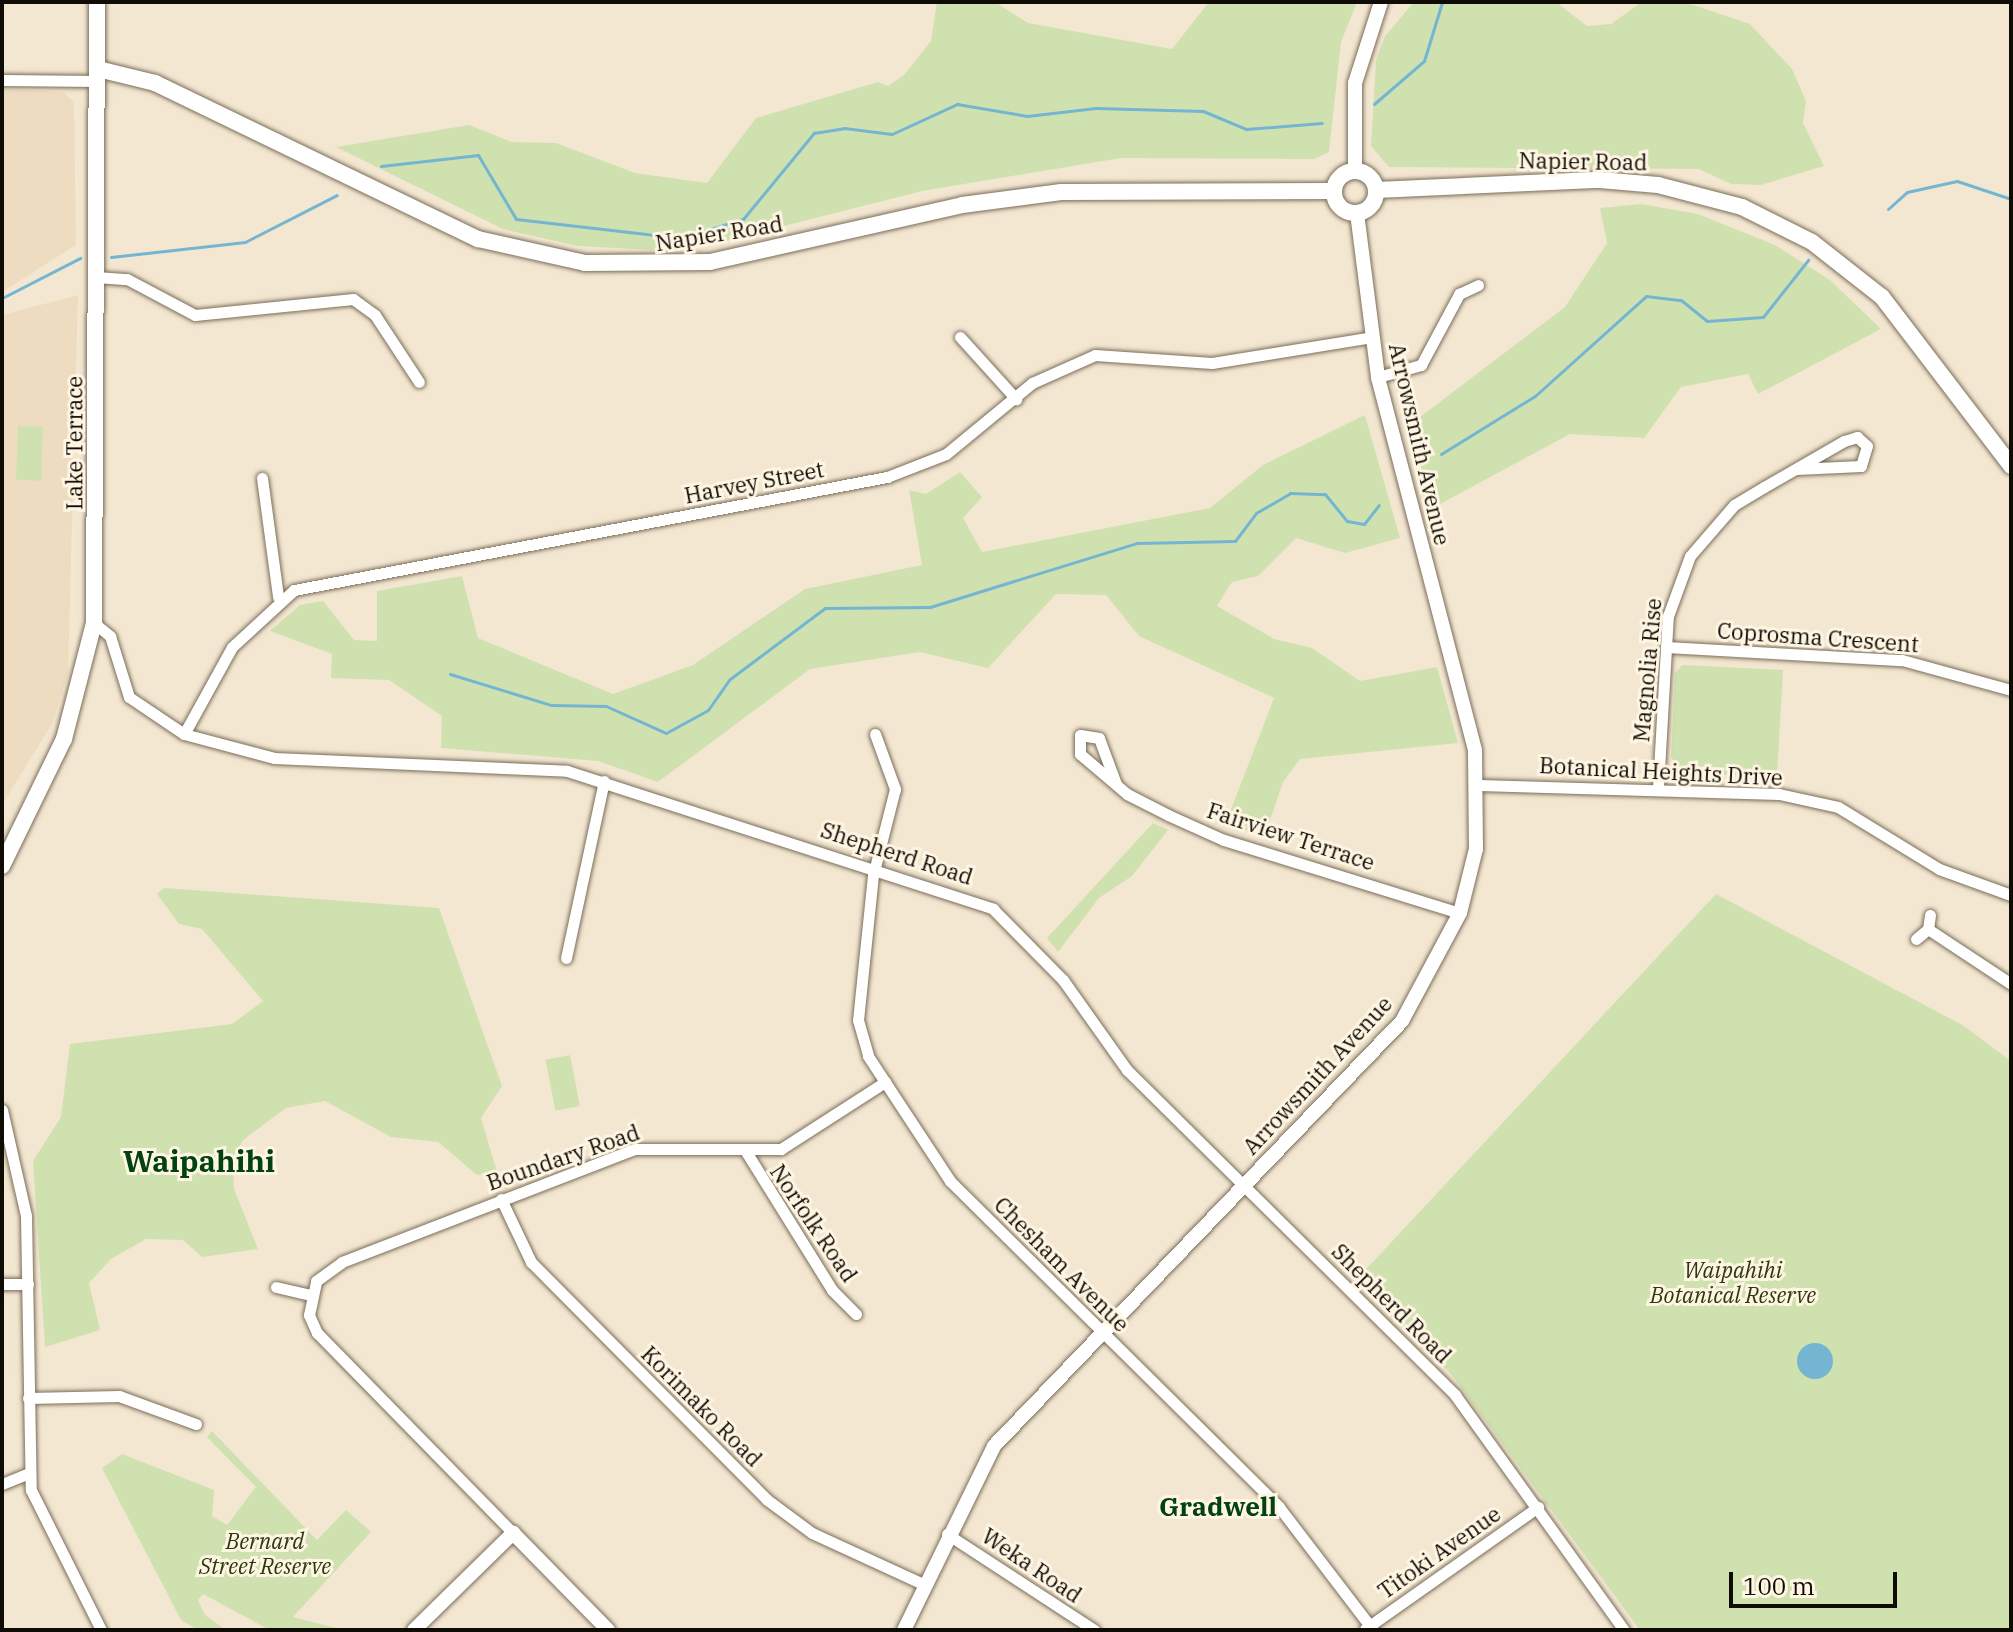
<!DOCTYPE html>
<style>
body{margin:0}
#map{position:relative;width:2013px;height:1632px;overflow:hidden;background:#f4e7d1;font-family:"IBM Plex Serif",serif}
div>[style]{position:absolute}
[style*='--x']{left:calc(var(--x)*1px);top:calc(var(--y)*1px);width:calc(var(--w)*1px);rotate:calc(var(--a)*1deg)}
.built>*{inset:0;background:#eddcc0}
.green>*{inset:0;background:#d0e1b0;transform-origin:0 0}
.water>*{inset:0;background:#74b5d1}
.round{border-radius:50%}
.stream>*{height:3px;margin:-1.5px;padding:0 1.5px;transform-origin:1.5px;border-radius:1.5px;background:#74b5d1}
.roads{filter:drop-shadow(0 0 2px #796e5a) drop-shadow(0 0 2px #796e5a)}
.minor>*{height:11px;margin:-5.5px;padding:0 5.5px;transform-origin:5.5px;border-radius:5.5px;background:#fff}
.tertiary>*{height:14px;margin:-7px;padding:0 7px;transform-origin:7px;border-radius:7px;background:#fff}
.secondary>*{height:16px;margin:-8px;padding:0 8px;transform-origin:8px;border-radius:8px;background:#fff}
.secondary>.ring{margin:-8px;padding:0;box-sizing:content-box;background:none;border:16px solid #fff;border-radius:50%}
span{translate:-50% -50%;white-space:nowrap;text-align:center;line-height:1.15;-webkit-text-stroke:6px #fff5e3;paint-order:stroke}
.street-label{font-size:22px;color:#0f0b05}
.park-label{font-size:22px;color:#2d380e;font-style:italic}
.quarter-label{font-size:26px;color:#014210;font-weight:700}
.district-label{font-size:30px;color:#014210;font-weight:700}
.frame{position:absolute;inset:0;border:4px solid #0f0b05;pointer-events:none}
.scale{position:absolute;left:1729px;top:1572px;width:168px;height:36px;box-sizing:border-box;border:4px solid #0f0b05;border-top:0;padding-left:10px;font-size:24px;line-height:28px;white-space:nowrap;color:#0f0b05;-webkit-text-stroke:6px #fff5e3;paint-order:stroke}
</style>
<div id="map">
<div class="built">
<div style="clip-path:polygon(2px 89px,63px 92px,74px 102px,76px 245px,2px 292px)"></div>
<div style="clip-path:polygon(78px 295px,68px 674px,52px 724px,2px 805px,2px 315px)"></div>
</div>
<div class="green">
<div style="clip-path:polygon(937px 2px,995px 2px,1028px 23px,1172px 49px,1209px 2px,1357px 2px,1341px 42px,1329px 152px,1314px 159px,1121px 158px,922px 191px,717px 243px,655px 250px,578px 246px,503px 229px,336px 147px,469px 125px,512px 142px,556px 143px,635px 173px,707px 183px,756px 118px,878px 82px,888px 86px,904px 75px,931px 41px)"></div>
<div style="clip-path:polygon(1414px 2px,1556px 2px,1587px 26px,1611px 24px,1642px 2px,1684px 2px,1750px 24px,1792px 69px,1806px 101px,1803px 123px,1824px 166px,1761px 185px,1731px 184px,1699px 169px,1389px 167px,1371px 146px,1376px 60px,1385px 36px)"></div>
<div style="clip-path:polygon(1641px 204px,1698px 214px,1775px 245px,1830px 280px,1881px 329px,1758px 394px,1748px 374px,1681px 387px,1644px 438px,1570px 434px,1427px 511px,1407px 427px,1565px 307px,1607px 243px,1600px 208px)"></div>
<div style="clip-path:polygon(1365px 415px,1400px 538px,1345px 553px,1296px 538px,1258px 576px,1232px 582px,1217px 606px,1274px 639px,1312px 648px,1360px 681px,1437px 667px,1458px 743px,1300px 759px,1283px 782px,1265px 835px,1225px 825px,1274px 698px,1139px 636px,1106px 595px,1056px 594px,988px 668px,920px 652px,810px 669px,658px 782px,598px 761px,441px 748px,442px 716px,389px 680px,331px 678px,332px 654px,270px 631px,300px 605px,323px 601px,354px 640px,377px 641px,377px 591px,462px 576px,478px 638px,613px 694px,693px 665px,805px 589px,922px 565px,909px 490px,926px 494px,960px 472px,982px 497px,963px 518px,982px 552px,1210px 508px,1263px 465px)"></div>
<div style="left:18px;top:426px;width:25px;height:54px;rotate:2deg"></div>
<div style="clip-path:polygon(1682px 665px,1783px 670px,1777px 776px,1683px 773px,1671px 757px,1675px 673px)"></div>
<div style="clip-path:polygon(1153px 823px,1168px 830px,1132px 876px,1099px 898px,1058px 952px,1047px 938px)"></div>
<div style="clip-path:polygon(164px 888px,439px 908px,502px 1086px,481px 1118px,497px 1172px,477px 1175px,438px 1142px,391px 1137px,325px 1101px,286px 1108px,243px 1140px,233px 1159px,234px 1189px,258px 1249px,202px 1257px,183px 1240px,146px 1239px,111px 1259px,89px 1283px,100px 1330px,45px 1347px,33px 1161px,61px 1117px,70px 1044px,232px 1024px,263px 1001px,202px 929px,179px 924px,157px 894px)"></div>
<div style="clip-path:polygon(1716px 894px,1964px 1026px,2011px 1061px,2011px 1630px,1640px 1630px,1451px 1374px,1357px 1279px)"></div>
<div style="left:570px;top:1055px;width:52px;height:25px;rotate:79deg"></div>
<div style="clip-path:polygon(212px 1431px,317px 1540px,346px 1510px,371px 1532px,293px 1617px,344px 1630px,270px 1630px,203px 1594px,198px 1600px,205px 1615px,226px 1630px,198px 1630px,181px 1620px,102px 1468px,122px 1454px,214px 1490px,212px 1516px,227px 1525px,256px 1487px,207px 1437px)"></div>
</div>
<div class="water">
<div class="round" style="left:1797px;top:1343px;width:36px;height:36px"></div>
</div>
<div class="stream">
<div style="--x:1374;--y:104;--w:66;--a:-40.7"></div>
<div style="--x:1424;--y:61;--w:62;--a:-73"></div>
<div style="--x:381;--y:166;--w:98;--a:-6.5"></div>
<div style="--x:478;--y:155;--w:74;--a:59.3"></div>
<div style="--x:516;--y:219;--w:166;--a:6.6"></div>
<div style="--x:681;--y:238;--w:65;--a:-17"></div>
<div style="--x:743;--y:219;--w:112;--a:-50.5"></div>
<div style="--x:814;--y:133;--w:30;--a:-9"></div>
<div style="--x:844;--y:128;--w:48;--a:7.1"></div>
<div style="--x:892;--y:134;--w:72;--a:-24.8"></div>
<div style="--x:957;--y:104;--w:71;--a:9.7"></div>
<div style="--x:1027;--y:116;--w:69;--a:-6.6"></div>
<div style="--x:1096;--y:108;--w:107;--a:1.6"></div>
<div style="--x:1203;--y:111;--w:47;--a:22.7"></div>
<div style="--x:1246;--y:129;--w:76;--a:-4.5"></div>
<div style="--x:1888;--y:209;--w:25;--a:-42"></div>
<div style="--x:1907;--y:192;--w:51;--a:-12.4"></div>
<div style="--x:1957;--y:181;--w:57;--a:18.4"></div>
<div style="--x:111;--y:257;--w:135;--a:-6.4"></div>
<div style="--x:245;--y:242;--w:103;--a:-27.1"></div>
<div style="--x:2;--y:298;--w:88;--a:-27.1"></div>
<div style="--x:1441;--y:454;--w:110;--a:-31.7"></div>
<div style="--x:1535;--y:396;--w:149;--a:-42"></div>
<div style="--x:1646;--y:296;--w:35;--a:7"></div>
<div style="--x:1681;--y:300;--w:33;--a:39"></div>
<div style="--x:1707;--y:321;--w:56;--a:-4.1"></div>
<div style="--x:1763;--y:317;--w:73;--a:-51.7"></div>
<div style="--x:450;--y:674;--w:106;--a:17.1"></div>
<div style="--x:551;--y:705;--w:55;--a:1"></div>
<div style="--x:606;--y:706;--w:66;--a:24.2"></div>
<div style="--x:666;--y:733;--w:48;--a:-28.7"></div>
<div style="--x:708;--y:710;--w:38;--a:-55"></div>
<div style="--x:730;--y:679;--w:119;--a:-36.8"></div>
<div style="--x:825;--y:608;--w:105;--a:-0.5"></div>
<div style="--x:930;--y:607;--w:217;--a:-17.2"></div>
<div style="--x:1137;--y:543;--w:98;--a:-1.2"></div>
<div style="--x:1235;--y:541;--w:35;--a:-53"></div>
<div style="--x:1256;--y:513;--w:39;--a:-30"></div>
<div style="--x:1290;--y:493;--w:35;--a:2"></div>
<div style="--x:1325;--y:494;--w:35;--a:51"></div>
<div style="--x:1347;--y:521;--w:17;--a:10"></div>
<div style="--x:1364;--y:524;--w:24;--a:-52"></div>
</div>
<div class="roads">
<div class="minor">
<div style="--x:2;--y:80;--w:96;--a:0.6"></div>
<div style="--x:96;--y:277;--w:31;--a:4"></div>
<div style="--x:127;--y:279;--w:77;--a:27.9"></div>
<div style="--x:195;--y:315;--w:159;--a:-5.8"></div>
<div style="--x:353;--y:299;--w:27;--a:36"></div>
<div style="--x:375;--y:315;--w:80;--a:56.7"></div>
<div style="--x:960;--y:337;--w:84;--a:47.9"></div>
<div style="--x:1378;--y:377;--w:45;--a:-15.6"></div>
<div style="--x:1421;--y:365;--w:81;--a:-61.8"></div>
<div style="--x:1459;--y:294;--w:21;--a:-25"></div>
<div style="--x:262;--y:478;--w:120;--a:82.3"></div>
<div style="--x:94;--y:623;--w:21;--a:39"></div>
<div style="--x:110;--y:636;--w:64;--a:72.7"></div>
<div style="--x:129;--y:697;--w:66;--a:33.9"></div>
<div style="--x:184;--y:734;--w:93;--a:14.9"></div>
<div style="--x:274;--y:758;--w:293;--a:2.5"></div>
<div style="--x:567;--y:771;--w:448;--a:17.9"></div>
<div style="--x:993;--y:909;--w:100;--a:45.4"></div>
<div style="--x:1063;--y:980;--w:110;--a:54.6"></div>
<div style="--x:1127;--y:1070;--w:462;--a:44.7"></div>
<div style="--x:1455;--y:1395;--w:289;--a:54.3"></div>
<div style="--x:1666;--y:647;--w:236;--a:3.2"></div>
<div style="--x:1902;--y:660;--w:113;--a:15.4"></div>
<div style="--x:184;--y:734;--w:99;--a:-61.1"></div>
<div style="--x:232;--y:647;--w:84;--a:-42.6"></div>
<div style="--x:294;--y:590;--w:604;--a:-10.79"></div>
<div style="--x:887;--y:477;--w:63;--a:-21.3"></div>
<div style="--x:946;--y:454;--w:112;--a:-39.5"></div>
<div style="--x:1032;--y:383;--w:69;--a:-24"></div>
<div style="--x:1095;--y:355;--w:117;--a:3.9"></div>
<div style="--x:1212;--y:363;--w:162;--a:-9.2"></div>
<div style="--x:875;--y:734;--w:59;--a:70"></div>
<div style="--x:895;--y:789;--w:89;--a:104.3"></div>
<div style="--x:873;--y:875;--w:146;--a:95.9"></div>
<div style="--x:858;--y:1020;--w:37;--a:74"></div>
<div style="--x:868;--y:1056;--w:149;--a:56.7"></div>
<div style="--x:950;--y:1181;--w:463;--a:44.7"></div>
<div style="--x:1279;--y:1507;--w:155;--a:52.6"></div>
<div style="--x:1116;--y:784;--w:49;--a:-110.3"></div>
<div style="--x:1099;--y:738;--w:19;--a:-171"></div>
<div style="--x:1080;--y:735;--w:19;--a:90"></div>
<div style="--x:1080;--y:754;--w:62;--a:40.4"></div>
<div style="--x:1127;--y:794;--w:46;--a:27.1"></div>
<div style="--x:1168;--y:815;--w:61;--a:24.1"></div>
<div style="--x:1224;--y:840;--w:247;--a:17.2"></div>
<div style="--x:1479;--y:785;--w:300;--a:1.7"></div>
<div style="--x:1779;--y:794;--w:60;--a:12.4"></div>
<div style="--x:1838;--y:807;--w:119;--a:31.5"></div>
<div style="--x:1939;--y:869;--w:77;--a:19.9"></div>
<div style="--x:1658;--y:787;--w:171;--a:-86.7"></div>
<div style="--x:1668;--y:616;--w:64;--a:-69.9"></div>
<div style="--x:1690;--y:556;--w:67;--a:-49.2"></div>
<div style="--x:1734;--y:505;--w:35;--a:-31"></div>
<div style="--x:1764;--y:487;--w:92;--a:-29.9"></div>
<div style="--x:1844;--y:441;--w:14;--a:-17"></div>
<div style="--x:1857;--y:437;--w:13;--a:42"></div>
<div style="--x:1867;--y:446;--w:21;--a:107"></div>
<div style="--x:1861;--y:466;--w:65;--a:177.4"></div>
<div style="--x:1930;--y:915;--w:14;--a:98"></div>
<div style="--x:1928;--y:929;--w:100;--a:33.5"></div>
<div style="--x:1916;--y:939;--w:16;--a:-40"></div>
<div style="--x:566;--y:958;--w:181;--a:-77.9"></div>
<div style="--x:2;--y:1110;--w:109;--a:77.2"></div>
<div style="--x:26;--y:1216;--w:274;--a:89"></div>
<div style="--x:31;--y:1490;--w:157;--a:63.4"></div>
<div style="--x:745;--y:1150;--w:165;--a:58.1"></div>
<div style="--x:832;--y:1290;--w:34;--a:45"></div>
<div style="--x:501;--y:1199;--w:70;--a:64.5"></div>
<div style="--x:531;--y:1262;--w:334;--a:45.2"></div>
<div style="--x:766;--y:1499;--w:57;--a:36.5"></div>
<div style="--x:812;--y:1533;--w:124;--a:24.7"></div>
<div style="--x:2;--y:1284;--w:26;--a:0"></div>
<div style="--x:276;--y:1287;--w:35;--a:13"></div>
<div style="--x:28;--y:1398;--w:91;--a:-1.3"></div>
<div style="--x:119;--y:1396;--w:82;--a:20"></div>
<div style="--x:2;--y:1484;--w:29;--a:-22"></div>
<div style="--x:513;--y:1533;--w:280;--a:-134.4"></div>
<div style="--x:317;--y:1333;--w:20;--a:-114"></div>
<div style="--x:309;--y:1315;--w:35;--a:-78"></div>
<div style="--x:316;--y:1281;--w:32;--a:-36"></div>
<div style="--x:342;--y:1262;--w:314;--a:-21.1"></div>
<div style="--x:635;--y:1149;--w:146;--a:0"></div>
<div style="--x:781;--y:1149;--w:124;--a:-32.8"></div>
<div style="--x:947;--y:1534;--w:176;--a:33.1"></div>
<div style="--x:1365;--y:1629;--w:212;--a:-35.2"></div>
</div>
<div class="tertiary">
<div style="--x:1355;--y:170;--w:87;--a:-90"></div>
<div style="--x:1355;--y:83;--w:85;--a:-72.2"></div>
<div style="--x:414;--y:1630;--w:139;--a:-44.4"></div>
<div style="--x:513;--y:1533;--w:136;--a:45.6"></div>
<div style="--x:904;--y:1630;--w:205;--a:-63.9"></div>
<div style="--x:994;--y:1446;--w:589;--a:-46.17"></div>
<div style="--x:1402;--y:1021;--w:123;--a:-61.8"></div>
<div style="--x:1460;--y:913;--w:66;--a:-76"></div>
<div style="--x:1476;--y:849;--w:99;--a:-90.6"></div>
<div style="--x:1475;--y:750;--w:385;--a:-104.6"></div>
<div style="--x:1378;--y:377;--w:165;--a:-97.3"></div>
</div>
<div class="secondary">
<div style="--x:98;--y:69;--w:59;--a:13.8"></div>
<div style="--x:155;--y:83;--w:359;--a:25.8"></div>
<div style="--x:478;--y:239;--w:110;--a:12.6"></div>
<div style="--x:585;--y:263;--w:125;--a:-0.5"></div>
<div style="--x:710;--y:262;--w:258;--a:-12.7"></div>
<div style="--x:962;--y:205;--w:100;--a:-7.5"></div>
<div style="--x:1061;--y:192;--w:273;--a:-0.2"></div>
<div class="ring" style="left:1334px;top:171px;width:26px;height:26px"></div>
<div style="--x:1376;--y:190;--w:224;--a:-2.6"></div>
<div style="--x:1600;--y:180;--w:58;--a:4.9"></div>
<div style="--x:1658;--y:185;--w:87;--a:14.7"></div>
<div style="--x:1742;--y:207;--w:78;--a:26.6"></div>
<div style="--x:1812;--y:242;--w:89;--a:38.2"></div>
<div style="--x:1882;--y:297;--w:213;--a:52.6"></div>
<div style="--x:2;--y:866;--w:141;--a:-64"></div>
<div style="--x:64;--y:739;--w:120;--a:-75.5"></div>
<div style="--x:94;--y:623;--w:621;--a:-89.72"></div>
</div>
</div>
<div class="street-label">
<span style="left:1583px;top:161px;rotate:1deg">Napier Road</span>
<span style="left:719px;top:233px;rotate:-9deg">Napier Road</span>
<span style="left:74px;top:443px;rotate:-90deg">Lake Terrace</span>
<span style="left:1420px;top:444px;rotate:77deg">Arrowsmith Avenue</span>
<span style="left:754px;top:482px;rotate:-11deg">Harvey Street</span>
<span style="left:1818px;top:637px;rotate:4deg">Coprosma Crescent</span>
<span style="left:1647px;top:670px;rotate:-85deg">Magnolia Rise</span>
<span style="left:1661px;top:771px;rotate:3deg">Botanical Heights Drive</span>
<span style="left:1291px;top:836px;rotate:18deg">Fairview Terrace</span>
<span style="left:897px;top:853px;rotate:18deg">Shepherd Road</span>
<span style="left:1317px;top:1075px;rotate:-47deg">Arrowsmith Avenue</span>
<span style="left:563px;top:1157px;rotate:-19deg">Boundary Road</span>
<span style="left:814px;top:1223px;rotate:56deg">Norfolk Road</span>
<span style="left:1062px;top:1264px;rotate:45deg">Chesham Avenue</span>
<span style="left:1392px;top:1303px;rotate:45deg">Shepherd Road</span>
<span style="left:702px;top:1406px;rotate:45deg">Korimako Road</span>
<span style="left:1439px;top:1552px;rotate:-35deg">Titoki Avenue</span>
<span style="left:1032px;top:1565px;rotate:34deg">Weka Road</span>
</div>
<div class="park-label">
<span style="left:1733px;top:1282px">Waipahihi<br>Botanical Reserve</span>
<span style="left:265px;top:1553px">Bernard<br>Street Reserve</span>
</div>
<div class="quarter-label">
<span style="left:1218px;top:1507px">Gradwell</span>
</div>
<div class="district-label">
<span style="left:199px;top:1161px">Waipahihi</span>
</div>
<div class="frame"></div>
<div class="scale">100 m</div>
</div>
